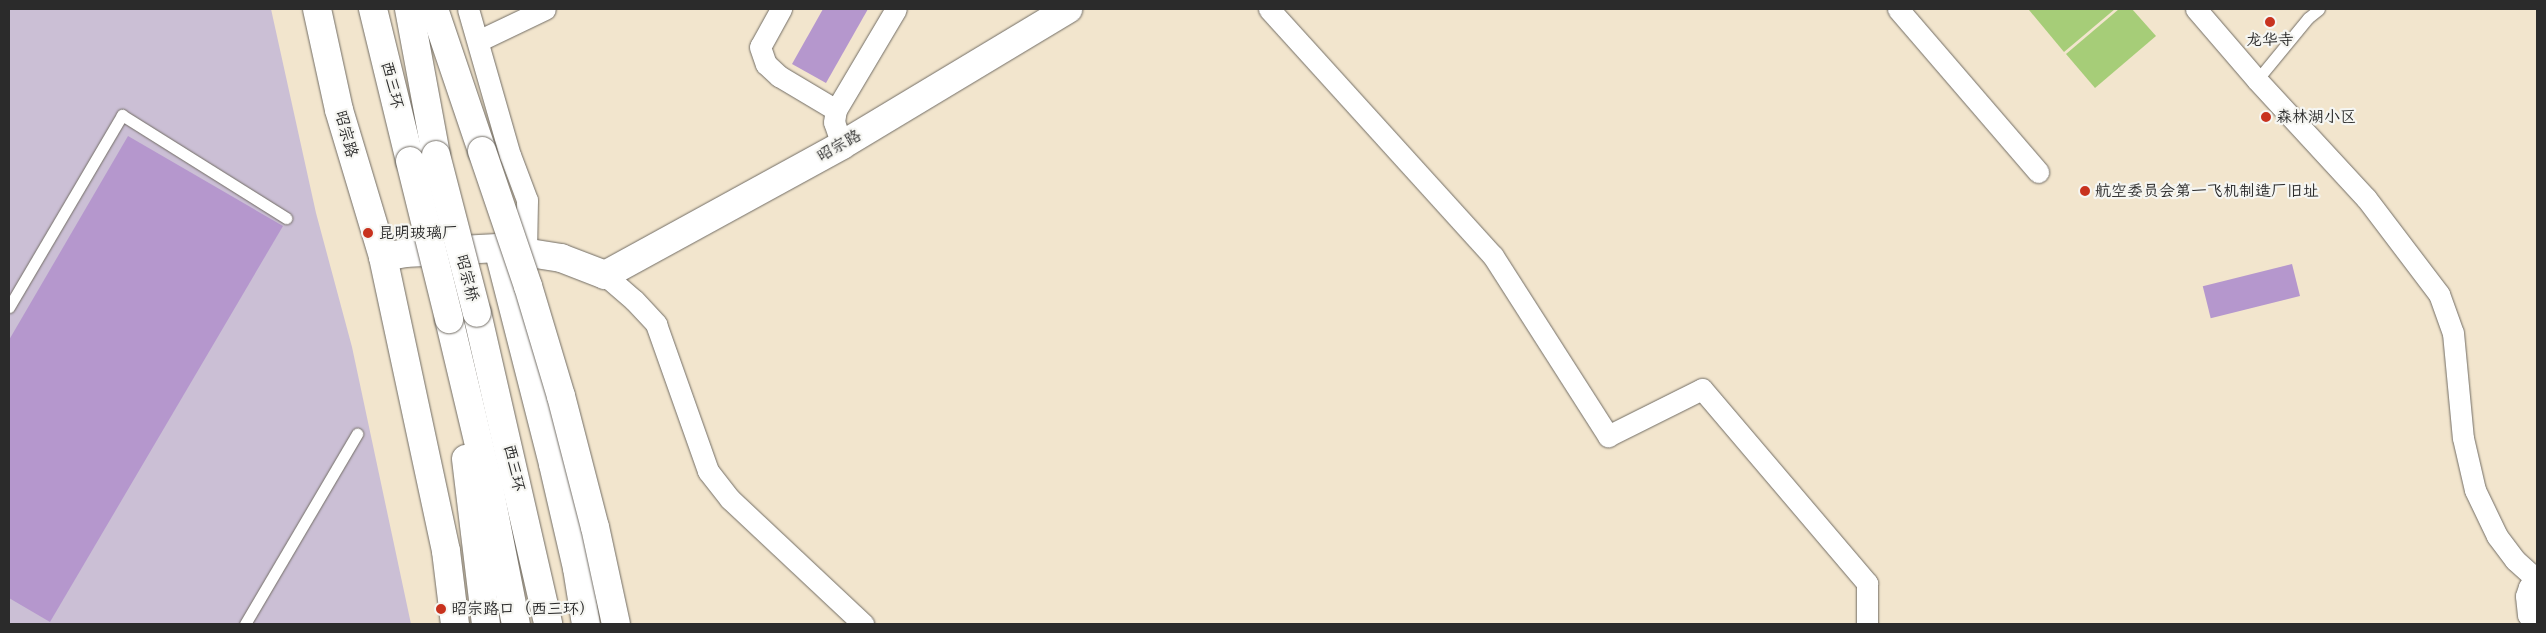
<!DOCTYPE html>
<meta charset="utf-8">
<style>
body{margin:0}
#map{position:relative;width:2546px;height:633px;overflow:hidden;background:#f2e5cd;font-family:Pangolin,"LXGW WenKai TC",sans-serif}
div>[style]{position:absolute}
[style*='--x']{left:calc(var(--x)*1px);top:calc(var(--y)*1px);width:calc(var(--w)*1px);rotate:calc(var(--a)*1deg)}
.industrial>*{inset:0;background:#cbbfd5}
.green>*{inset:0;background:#a6cd78}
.building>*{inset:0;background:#b597cd;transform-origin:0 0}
.roads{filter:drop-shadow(0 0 1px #716c64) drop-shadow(0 0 1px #716c64)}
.lane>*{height:11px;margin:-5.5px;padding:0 5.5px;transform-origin:5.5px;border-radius:5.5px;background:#fff}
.street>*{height:21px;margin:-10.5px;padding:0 10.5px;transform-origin:10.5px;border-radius:10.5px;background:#fff}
.secondary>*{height:28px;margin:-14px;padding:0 14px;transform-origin:14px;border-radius:14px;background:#fff}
.highway>*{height:28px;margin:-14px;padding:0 14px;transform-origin:14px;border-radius:14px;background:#fff}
.bridges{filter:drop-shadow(0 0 1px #716c64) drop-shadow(0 0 1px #716c64)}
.highway-bridge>*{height:28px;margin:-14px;padding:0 14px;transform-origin:14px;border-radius:14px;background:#fff}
.dots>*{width:14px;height:14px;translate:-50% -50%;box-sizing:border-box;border:2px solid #f6f6f2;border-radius:50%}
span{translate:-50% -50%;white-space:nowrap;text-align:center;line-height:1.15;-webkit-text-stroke:4.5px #f6f6f2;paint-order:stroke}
.poi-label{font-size:16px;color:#2b2b2b}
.left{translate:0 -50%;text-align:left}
.street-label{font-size:16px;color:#2b2b2b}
.frame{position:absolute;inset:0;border:10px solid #2b2b2b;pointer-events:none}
</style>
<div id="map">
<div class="industrial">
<div style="clip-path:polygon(9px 9px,271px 9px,316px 213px,352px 347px,411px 624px,9px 624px)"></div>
</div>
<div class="green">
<div style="clip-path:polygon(2031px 9px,2115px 9px,2064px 52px,2029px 10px)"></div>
<div style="clip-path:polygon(2119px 9px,2132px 9px,2156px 36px,2095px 88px,2066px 54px)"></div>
</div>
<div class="building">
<div style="clip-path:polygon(823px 9px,868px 9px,826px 83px,792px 64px)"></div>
<div style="clip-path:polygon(128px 136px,283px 226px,50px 622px,9px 598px,9px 340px)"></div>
<div style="left:2292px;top:264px;width:33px;height:92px;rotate:76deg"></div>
</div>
<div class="roads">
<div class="lane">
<div style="--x:2257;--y:80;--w:80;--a:-50.6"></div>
<div style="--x:2308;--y:18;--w:14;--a:-39"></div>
<div style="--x:9;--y:307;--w:223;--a:-59.5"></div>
<div style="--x:122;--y:115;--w:194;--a:32.1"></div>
<div style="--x:245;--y:624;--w:221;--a:-59.5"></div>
</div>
<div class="street">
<div style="--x:468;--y:9;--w:152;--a:74"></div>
<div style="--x:510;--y:155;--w:48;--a:69.3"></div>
<div style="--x:527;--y:200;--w:53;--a:91.1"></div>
<div style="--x:781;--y:9;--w:43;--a:118.9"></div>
<div style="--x:760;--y:47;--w:18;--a:71"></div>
<div style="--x:766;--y:64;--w:18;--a:43"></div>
<div style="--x:779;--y:76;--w:66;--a:30.8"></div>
<div style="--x:1269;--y:9;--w:333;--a:47.8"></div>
<div style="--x:1493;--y:256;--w:214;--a:57.4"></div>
<div style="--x:1608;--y:436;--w:105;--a:-26.6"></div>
<div style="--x:1702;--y:389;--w:255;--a:49.6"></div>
<div style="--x:1867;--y:583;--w:41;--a:90"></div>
<div style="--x:1898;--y:9;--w:215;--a:49.3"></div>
<div style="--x:2196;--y:9;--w:94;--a:49.3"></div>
<div style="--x:2257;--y:80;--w:161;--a:47.3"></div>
<div style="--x:2366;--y:198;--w:121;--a:52.8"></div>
<div style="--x:2439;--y:294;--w:41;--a:70.3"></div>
<div style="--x:2453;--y:333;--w:105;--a:84.6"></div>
<div style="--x:2463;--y:438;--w:53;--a:77"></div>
<div style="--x:2475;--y:490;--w:51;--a:64.4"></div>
<div style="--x:2497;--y:536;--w:30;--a:53"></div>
<div style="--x:2515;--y:560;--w:28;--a:42"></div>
<div style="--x:478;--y:41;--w:74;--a:-25.5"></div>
<div style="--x:842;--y:145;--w:24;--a:-109"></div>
<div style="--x:834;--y:122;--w:12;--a:-81"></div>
<div style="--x:836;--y:110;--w:117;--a:-59.3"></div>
<div style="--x:605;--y:275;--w:38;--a:41"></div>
<div style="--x:634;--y:300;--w:33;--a:47"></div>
<div style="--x:656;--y:324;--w:156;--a:70.5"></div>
<div style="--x:708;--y:471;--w:36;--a:52"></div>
<div style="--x:730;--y:499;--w:183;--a:43.2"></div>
<div style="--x:2535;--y:624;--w:11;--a:-128"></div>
<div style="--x:2528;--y:615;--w:19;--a:-96"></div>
<div style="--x:2526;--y:596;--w:9;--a:-72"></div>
<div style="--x:2529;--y:587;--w:12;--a:-48"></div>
</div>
<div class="secondary">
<div style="--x:317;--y:9;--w:103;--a:77.7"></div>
<div style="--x:339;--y:110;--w:153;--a:73.3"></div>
<div style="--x:383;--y:257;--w:301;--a:77.9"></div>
<div style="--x:446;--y:551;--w:74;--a:83"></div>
<div style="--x:498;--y:248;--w:223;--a:75.7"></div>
<div style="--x:553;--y:464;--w:107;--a:77"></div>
<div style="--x:577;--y:568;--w:57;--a:80.9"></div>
<div style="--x:383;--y:257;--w:22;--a:-10"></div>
<div style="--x:405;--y:253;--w:93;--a:-3.1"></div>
<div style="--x:498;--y:248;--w:64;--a:9"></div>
<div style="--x:561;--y:258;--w:47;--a:21.1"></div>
<div style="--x:605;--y:275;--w:270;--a:-28.7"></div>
<div style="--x:842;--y:145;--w:264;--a:-31"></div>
</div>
<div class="highway">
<div style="--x:373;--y:9;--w:156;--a:76.3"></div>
<div style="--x:409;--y:9;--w:148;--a:79.5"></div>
<div style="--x:434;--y:9;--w:150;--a:71.3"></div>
<div style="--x:477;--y:313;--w:319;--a:77.1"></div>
<div style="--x:449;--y:319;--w:173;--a:76.6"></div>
<div style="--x:489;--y:487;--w:140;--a:78.9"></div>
<div style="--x:466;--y:459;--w:166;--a:83.1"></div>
</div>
</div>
<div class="bridges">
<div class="highway-bridge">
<div style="--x:482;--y:151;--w:143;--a:71.2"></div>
<div style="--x:528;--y:286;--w:115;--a:73.3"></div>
<div style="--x:561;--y:396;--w:135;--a:75.5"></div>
<div style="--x:595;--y:527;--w:99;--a:77.8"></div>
<div style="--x:436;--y:155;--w:163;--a:75.5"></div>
<div style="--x:410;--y:161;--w:163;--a:76.1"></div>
</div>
</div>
<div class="dots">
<div style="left:2270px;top:22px;background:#c8321e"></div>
<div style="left:2266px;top:117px;background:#c8321e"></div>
<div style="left:2085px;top:191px;background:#c8321e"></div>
<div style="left:368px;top:233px;background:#c8321e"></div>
<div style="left:441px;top:609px;background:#c8321e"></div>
</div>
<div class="poi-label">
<span style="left:2270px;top:40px">龙华寺</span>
<span class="left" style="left:2276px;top:117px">森林湖小区</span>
<span class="left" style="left:2095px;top:191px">航空委员会第一飞机制造厂旧址</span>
<span class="left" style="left:378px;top:233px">昆明玻璃厂</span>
<span class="left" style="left:451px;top:609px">昭宗路口（西三环）</span>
</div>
<div class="street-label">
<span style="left:392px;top:85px;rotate:76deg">西三环</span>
<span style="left:346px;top:134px;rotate:75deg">昭宗路</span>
<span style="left:839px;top:146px;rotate:-30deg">昭宗路</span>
<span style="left:467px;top:278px;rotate:75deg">昭宗桥</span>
<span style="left:514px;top:468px;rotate:77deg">西三环</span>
</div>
<div class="frame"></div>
</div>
